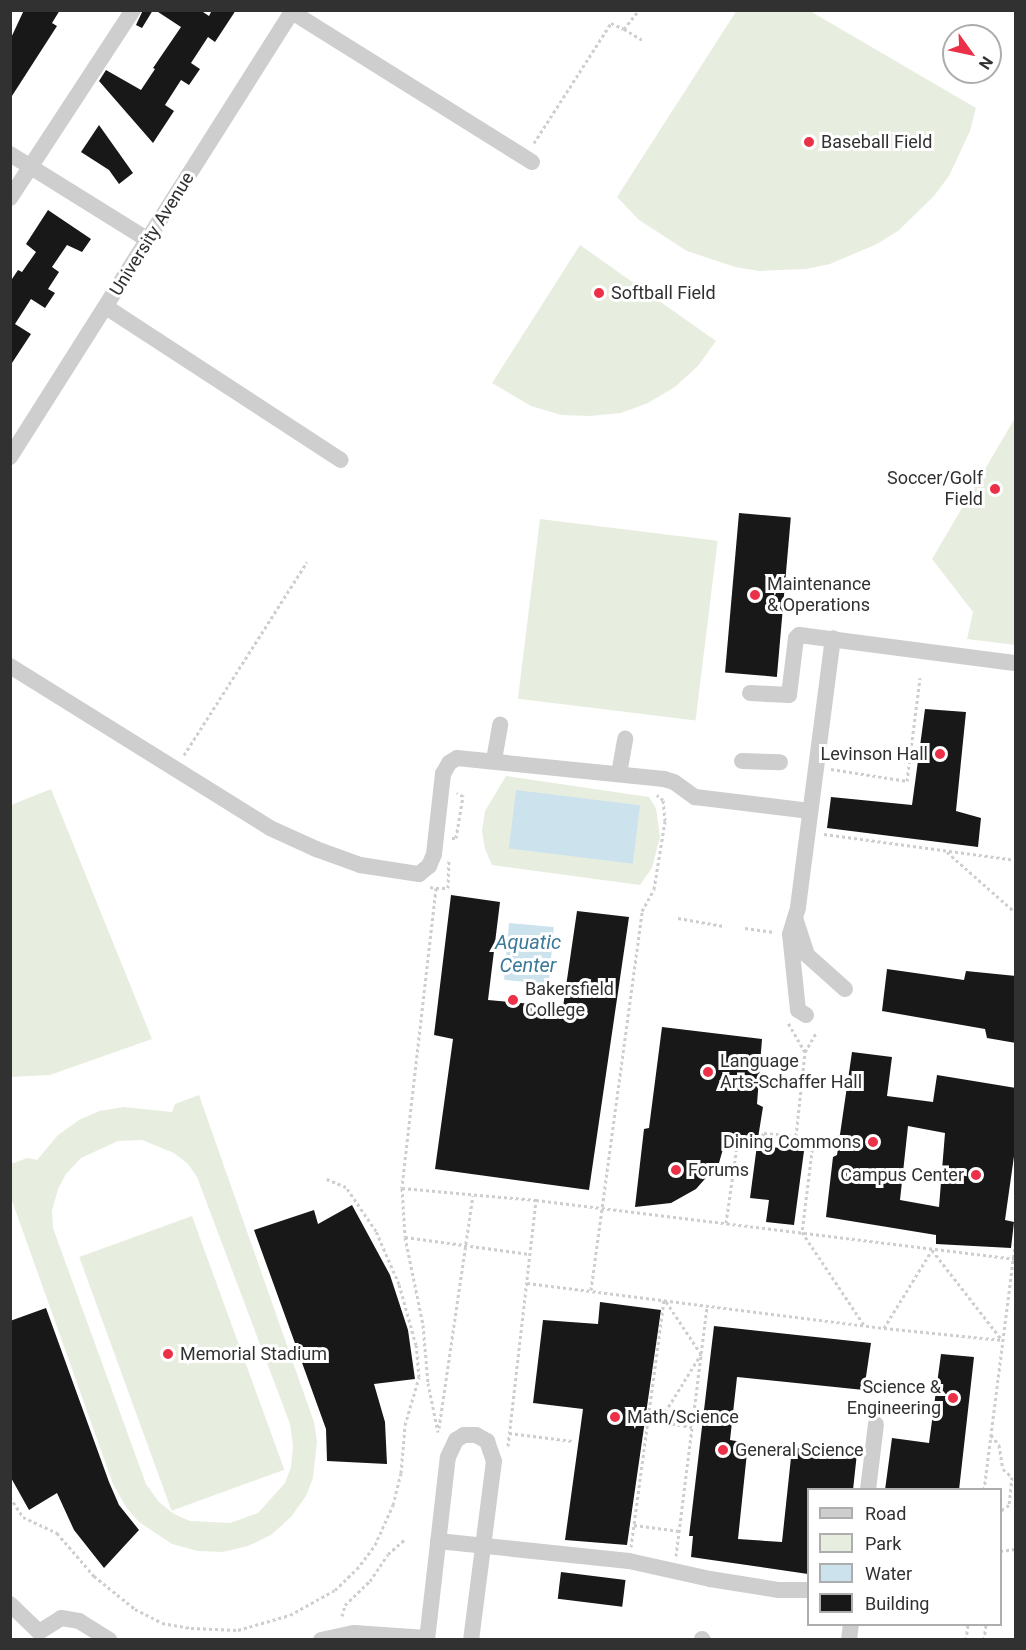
<!DOCTYPE html>
<style>
body{margin:0}
#map{position:relative;width:1026px;height:1650px;overflow:hidden;background:#fff;font-family:Roboto,sans-serif}
div>[style]{position:absolute}
[style*='--x']{left:calc(var(--x)*1px);top:calc(var(--y)*1px);width:calc(var(--w)*1px);rotate:calc(var(--a)*1deg)}
.green>*{inset:0;background:#e8eedf;transform-origin:0 0}
.water>*{inset:0;background:#cce3ee;transform-origin:0 0}
.building>*{inset:0;background:#181818;transform-origin:0 0}
.path>*{height:3px;margin-top:-1.5px;transform-origin:0;background:repeating-linear-gradient(90deg,#cecece 0 3px,transparent 0 6px)}
.minor>*{height:16px;margin:-8px;padding:0 8px;transform-origin:8px;border-radius:8px;background:#cecece}
.dots>*{width:16px;height:16px;translate:-50% -50%;box-sizing:border-box;border:3px solid #fff;border-radius:50%}
span{translate:-50% -50%;white-space:nowrap;text-align:center;line-height:1.15;-webkit-text-stroke:6px #fff;paint-order:stroke}
.poi-label{font-size:18px;color:#313131}
.left{translate:0 -50%;text-align:left}
.right{translate:-100% -50%;text-align:right}
.street-label{font-size:18px;color:#313131}
.water-label{font-size:20px;color:#3b7998;font-style:italic}
.frame{position:absolute;inset:0;border:12px solid #313131;pointer-events:none}
.legend{position:absolute;left:807px;top:1488px;width:195px;height:138px;box-sizing:border-box;background:#fff;border:2px solid #adadad;margin:0;padding:8px 10px;list-style:none;font-size:18px;color:#313131}
.legend li{display:flex;align-items:center;gap:12px;height:30px}
.legend b{width:30px;border:2px solid #adadad}
.north{position:absolute;left:942px;top:24px;width:60px;height:60px;box-sizing:border-box;background:#fff;border:2px solid #adadad;border-radius:50%;rotate:123deg;font-size:16px;font-weight:700;line-height:24px;text-align:center;color:#313131}
.north::after{content:'';display:block;margin:auto;width:21px;height:27px;background:#ec3048;clip-path:polygon(50% 0,100% 100%,50% 72%,0 100%)}
</style>
<div id="map">
<div class="green">
<div style="clip-path:polygon(737px 10px,810px 11px,976px 108px,970px 131px,949px 176px,934px 196px,898px 231px,877px 244px,830px 264px,806px 269px,759px 271px,735px 267px,687px 251px,639px 220px,617px 197px)"></div>
<div style="clip-path:polygon(580px 245px,716px 341px,698px 366px,675px 387px,648px 403px,621px 413px,590px 416px,561px 415px,531px 406px,492px 383px)"></div>
<div style="clip-path:polygon(1015px 418px,1016px 645px,1015px 645px,967px 639px,973px 612px,932px 559px)"></div>
<div style="left:540px;top:519px;width:179px;height:181px;rotate:7deg"></div>
<div style="clip-path:polygon(506px 776px,649px 797px,656px 808px,660px 837px,652px 868px,640px 885px,492px 865px,485px 849px,482px 831px,485px 811px)"></div>
<div style="clip-path:polygon(51px 789px,152px 1039px,50px 1075px,11px 1077px,11px 805px)"></div>
<div style="clip-path:polygon(evenodd,199px 1095px,314px 1422px,317px 1442px,313px 1478px,306px 1496px,291px 1517px,271px 1535px,248px 1546px,223px 1552px,198px 1551px,172px 1544px,139px 1522px,126px 1507px,113px 1484px,11px 1198px,11px 1164px,27px 1158px,37px 1160px,58px 1135px,79px 1120px,99px 1111px,124px 1107px,172px 1112px,175px 1104px,199px 1095px,142px 1140px,174px 1153px,188px 1164px,197px 1177px,290px 1424px,293px 1446px,291px 1467px,285px 1483px,258px 1513px,230px 1523px,190px 1521px,174px 1514px,159px 1502px,146px 1484px,53px 1228px,52px 1211px,58px 1189px,66px 1174px,81px 1158px,118px 1141px,142px 1140px)"></div>
<div style="left:192px;top:1216px;width:270px;height:120px;rotate:70deg"></div>
</div>
<div class="water">
<div style="left:516px;top:790px;width:125px;height:59px;rotate:7deg"></div>
<div style="left:509px;top:923px;width:45px;height:57px;rotate:5deg"></div>
</div>
<div class="building">
<div style="clip-path:polygon(24px 10px,60px 10px,52px 23px,57px 26px,10px 99px,10px 40px)"></div>
<div style="clip-path:polygon(143px 10px,153px 10px,142px 28px,136px 25px)"></div>
<div style="clip-path:polygon(155px 10px,200px 10px,209px 16px,212px 10px,236px 10px,215px 42px,208px 37px,191px 63px,200px 69px,189px 85px,181px 80px,165px 105px,174px 111px,153px 143px,99px 81px,106px 70px,141px 90px,155px 69px,153px 68px,181px 27px)"></div>
<div style="clip-path:polygon(99px 125px,133px 173px,119px 184px,109px 170px,81px 152px)"></div>
<div style="clip-path:polygon(48px 210px,91px 239px,82px 252px,67px 245px,52px 267px,59px 272px,48px 289px,55px 293px,45px 308px,31px 299px,15px 324px,31px 334px,10px 366px,10px 282px,18px 270px,22px 272px,36px 252px,26px 244px)"></div>
<div style="left:739px;top:513px;width:52px;height:160px;rotate:5deg"></div>
<div style="clip-path:polygon(925px 709px,966px 712px,956px 811px,981px 818px,978px 847px,827px 828px,831px 797px,912px 805px)"></div>
<div style="clip-path:polygon(451px 895px,500px 902px,488px 1000px,563px 1007px,577px 911px,629px 917px,589px 1190px,435px 1169px,453px 1039px,434px 1035px)"></div>
<div style="clip-path:polygon(887px 969px,964px 980px,966px 971px,1016px 976px,1016px 1043px,987px 1038px,985px 1029px,882px 1011px)"></div>
<div style="clip-path:polygon(662px 1027px,762px 1039px,757px 1104px,763px 1107px,758px 1138px,727px 1135px,719px 1163px,696px 1189px,671px 1203px,635px 1207px,644px 1129px,649px 1128px)"></div>
<div style="clip-path:polygon(evenodd,852px 1052px,892px 1057px,887px 1096px,933px 1102px,937px 1075px,1016px 1088px,1016px 1142px,1005px 1220px,1014px 1222px,1011px 1248px,936px 1244px,936px 1235px,826px 1217px,833px 1157px,837px 1155px,852px 1052px,908px 1126px,945px 1133px,939px 1207px,900px 1200px,908px 1126px)"></div>
<div style="clip-path:polygon(757px 1145px,804px 1151px,794px 1225px,766px 1222px,769px 1200px,750px 1198px)"></div>
<div style="clip-path:polygon(352px 1205px,390px 1275px,408px 1330px,415px 1379px,374px 1384px,385px 1422px,387px 1464px,327px 1461px,326px 1429px,254px 1230px,314px 1210px,318px 1224px)"></div>
<div style="clip-path:polygon(600px 1302px,661px 1310px,627px 1545px,565px 1540px,583px 1409px,533px 1403px,543px 1320px,598px 1324px)"></div>
<div style="clip-path:polygon(46px 1308px,109px 1482px,119px 1505px,139px 1530px,104px 1568px,74px 1530px,57px 1493px,29px 1510px,10px 1476px,10px 1321px)"></div>
<div style="clip-path:polygon(714px 1326px,871px 1343px,864px 1390px,737px 1377px,730px 1440px,748px 1443px,738px 1539px,782px 1542px,792px 1448px,857px 1453px,853px 1490px,808px 1490px,808px 1574px,691px 1557px,693px 1536px,689px 1536px)"></div>
<div style="clip-path:polygon(941px 1354px,974px 1357px,959px 1490px,885px 1490px,892px 1438px,929px 1443px)"></div>
<div style="left:561px;top:1572px;width:65px;height:27px;rotate:7deg"></div>
</div>
<div class="path">
<div style="--x:624;--y:29;--w:21;--a:31"></div>
<div style="--x:534;--y:143;--w:143;--a:-57.3"></div>
<div style="--x:611;--y:23;--w:14;--a:25"></div>
<div style="--x:624;--y:29;--w:24;--a:-52"></div>
<div style="--x:184;--y:755;--w:229;--a:-57.5"></div>
<div style="--x:831;--y:769;--w:77;--a:9"></div>
<div style="--x:907;--y:781;--w:104;--a:-82.8"></div>
<div style="--x:824;--y:834;--w:194;--a:7.7"></div>
<div style="--x:452;--y:838;--w:4;--a:0"></div>
<div style="--x:456;--y:838;--w:43;--a:-80.5"></div>
<div style="--x:463;--y:796;--w:7;--a:-153"></div>
<div style="--x:947;--y:852;--w:92;--a:41.5"></div>
<div style="--x:430;--y:887;--w:6;--a:9"></div>
<div style="--x:436;--y:888;--w:302;--a:96.5"></div>
<div style="--x:402;--y:1188;--w:49;--a:86.5"></div>
<div style="--x:405;--y:1237;--w:90;--a:78.4"></div>
<div style="--x:423;--y:1325;--w:58;--a:85.1"></div>
<div style="--x:428;--y:1383;--w:50;--a:78.5"></div>
<div style="--x:436;--y:888;--w:12;--a:0"></div>
<div style="--x:448;--y:888;--w:28;--a:-88"></div>
<div style="--x:678;--y:918;--w:46;--a:10.1"></div>
<div style="--x:745;--y:928;--w:29;--a:8"></div>
<div style="--x:805;--y:1052;--w:24;--a:-60"></div>
<div style="--x:796;--y:1136;--w:18;--a:22"></div>
<div style="--x:813;--y:1143;--w:90;--a:97"></div>
<div style="--x:802;--y:1232;--w:112;--a:56.3"></div>
<div style="--x:402;--y:1188;--w:135;--a:5.1"></div>
<div style="--x:536;--y:1200;--w:484;--a:7"></div>
<div style="--x:726;--y:1223;--w:78;--a:-81.9"></div>
<div style="--x:737;--y:1146;--w:18;--a:0"></div>
<div style="--x:755;--y:1146;--w:16;--a:-55"></div>
<div style="--x:764;--y:1133;--w:32;--a:5"></div>
<div style="--x:796;--y:1136;--w:84;--a:-83.9"></div>
<div style="--x:805;--y:1052;--w:34;--a:-120"></div>
<div style="--x:405;--y:1237;--w:125;--a:7.8"></div>
<div style="--x:527;--y:1283;--w:360;--a:7.2"></div>
<div style="--x:884;--y:1328;--w:119;--a:5.8"></div>
<div style="--x:591;--y:1290;--w:382;--a:-82.3"></div>
<div style="--x:642;--y:911;--w:25;--a:-61"></div>
<div style="--x:654;--y:889;--w:69;--a:-80.8"></div>
<div style="--x:665;--y:821;--w:21;--a:-95"></div>
<div style="--x:663;--y:800;--w:8;--a:-140"></div>
<div style="--x:884;--y:1328;--w:92;--a:-58.4"></div>
<div style="--x:932;--y:1250;--w:114;--a:52.1"></div>
<div style="--x:648;--y:1420;--w:45;--a:9"></div>
<div style="--x:659;--y:1422;--w:80;--a:-58.3"></div>
<div style="--x:701;--y:1354;--w:65;--a:-123.7"></div>
<div style="--x:439;--y:1428;--w:235;--a:-81.7"></div>
<div style="--x:509;--y:1433;--w:64;--a:7.2"></div>
<div style="--x:991;--y:1435;--w:13;--a:51"></div>
<div style="--x:999;--y:1445;--w:24;--a:81"></div>
<div style="--x:1003;--y:1469;--w:12;--a:42"></div>
<div style="--x:1012;--y:1477;--w:28;--a:96"></div>
<div style="--x:1009;--y:1505;--w:11;--a:146"></div>
<div style="--x:508;--y:1446;--w:248;--a:-83.5"></div>
<div style="--x:984;--y:1490;--w:254;--a:-82.8"></div>
<div style="--x:10;--y:1497;--w:24;--a:57"></div>
<div style="--x:23;--y:1517;--w:38;--a:25"></div>
<div style="--x:57;--y:1533;--w:57;--a:49.3"></div>
<div style="--x:94;--y:1576;--w:53;--a:38.8"></div>
<div style="--x:135;--y:1609;--w:30;--a:27"></div>
<div style="--x:162;--y:1623;--w:29;--a:10"></div>
<div style="--x:191;--y:1628;--w:47;--a:2.4"></div>
<div style="--x:238;--y:1630;--w:54;--a:-16.1"></div>
<div style="--x:290;--y:1615;--w:51;--a:-29.1"></div>
<div style="--x:335;--y:1590;--w:30;--a:-44"></div>
<div style="--x:357;--y:1569;--w:30;--a:-53"></div>
<div style="--x:375;--y:1545;--w:44;--a:-65.8"></div>
<div style="--x:393;--y:1505;--w:33;--a:-76"></div>
<div style="--x:401;--y:1473;--w:48;--a:-85.2"></div>
<div style="--x:405;--y:1425;--w:50;--a:-73.7"></div>
<div style="--x:419;--y:1377;--w:32;--a:-95"></div>
<div style="--x:416;--y:1345;--w:63;--a:-105.6"></div>
<div style="--x:399;--y:1284;--w:58;--a:-113.5"></div>
<div style="--x:376;--y:1231;--w:53;--a:-124.3"></div>
<div style="--x:346;--y:1187;--w:23;--a:-157"></div>
<div style="--x:634;--y:1525;--w:46;--a:7.4"></div>
<div style="--x:631;--y:1547;--w:250;--a:-82.4"></div>
<div style="--x:1000;--y:1551;--w:16;--a:-7"></div>
<div style="--x:676;--y:1556;--w:252;--a:-82.9"></div>
<div style="--x:342;--y:1616;--w:11;--a:-75"></div>
<div style="--x:345;--y:1605;--w:35;--a:-44"></div>
<div style="--x:370;--y:1581;--w:32;--a:-56"></div>
<div style="--x:388;--y:1554;--w:23;--a:-41"></div>
<div style="--x:966;--y:1640;--w:16;--a:-83"></div>
<div style="--x:984;--y:1640;--w:16;--a:-83"></div>
</div>
<div class="minor">
<div style="--x:292;--y:12;--w:283;--a:32"></div>
<div style="--x:10;--y:154;--w:163;--a:31.9"></div>
<div style="--x:10;--y:198;--w:225;--a:-56.8"></div>
<div style="--x:106;--y:307;--w:280;--a:33.1"></div>
<div style="--x:10;--y:457;--w:529;--a:-57.66"></div>
<div style="--x:10;--y:666;--w:306;--a:31.9"></div>
<div style="--x:270;--y:828;--w:51;--a:24.5"></div>
<div style="--x:316;--y:849;--w:47;--a:20"></div>
<div style="--x:360;--y:865;--w:60;--a:8.7"></div>
<div style="--x:419;--y:874;--w:13;--a:-39"></div>
<div style="--x:429;--y:866;--w:13;--a:-67"></div>
<div style="--x:434;--y:854;--w:81;--a:-83.6"></div>
<div style="--x:443;--y:774;--w:13;--a:-61"></div>
<div style="--x:449;--y:763;--w:9;--a:-32"></div>
<div style="--x:457;--y:758;--w:208;--a:5.8"></div>
<div style="--x:664;--y:779;--w:10;--a:17"></div>
<div style="--x:674;--y:782;--w:26;--a:36"></div>
<div style="--x:695;--y:797;--w:116;--a:6.9"></div>
<div style="--x:750;--y:693;--w:39;--a:3"></div>
<div style="--x:789;--y:695;--w:57;--a:-83"></div>
<div style="--x:796;--y:638;--w:4;--a:-45"></div>
<div style="--x:799;--y:635;--w:219;--a:7.4"></div>
<div style="--x:494;--y:760;--w:36;--a:-80"></div>
<div style="--x:742;--y:761;--w:38;--a:2"></div>
<div style="--x:619;--y:774;--w:36;--a:-80"></div>
<div style="--x:796;--y:921;--w:36;--a:72"></div>
<div style="--x:807;--y:955;--w:51;--a:41.8"></div>
<div style="--x:806;--y:1015;--w:9;--a:-148"></div>
<div style="--x:798;--y:1010;--w:76;--a:-96"></div>
<div style="--x:790;--y:934;--w:28;--a:-73"></div>
<div style="--x:798;--y:907;--w:271;--a:-82.6"></div>
<div style="--x:868;--y:1490;--w:66;--a:-83.1"></div>
<div style="--x:438;--y:1541;--w:192;--a:6"></div>
<div style="--x:629;--y:1561;--w:83;--a:12.5"></div>
<div style="--x:710;--y:1579;--w:70;--a:9.1"></div>
<div style="--x:779;--y:1590;--w:29;--a:0"></div>
<div style="--x:10;--y:1604;--w:40;--a:44"></div>
<div style="--x:39;--y:1632;--w:26;--a:-32"></div>
<div style="--x:61;--y:1618;--w:18;--a:9"></div>
<div style="--x:79;--y:1621;--w:36;--a:32"></div>
<div style="--x:702;--y:1639;--w:1;--a:45"></div>
<div style="--x:321;--y:1640;--w:34;--a:-12"></div>
<div style="--x:354;--y:1633;--w:73;--a:3.9"></div>
<div style="--x:427;--y:1640;--w:184;--a:-83.5"></div>
<div style="--x:448;--y:1457;--w:19;--a:-65"></div>
<div style="--x:456;--y:1440;--w:9;--a:-32"></div>
<div style="--x:464;--y:1435;--w:12;--a:0"></div>
<div style="--x:476;--y:1435;--w:13;--a:29"></div>
<div style="--x:487;--y:1441;--w:21;--a:71"></div>
<div style="--x:494;--y:1461;--w:180;--a:97.3"></div>
<div style="--x:849;--y:1640;--w:16;--a:-83"></div>
</div>
<div class="dots">
<div style="left:809px;top:142px;background:#ec3048"></div>
<div style="left:599px;top:293px;background:#ec3048"></div>
<div style="left:995px;top:489px;background:#ec3048"></div>
<div style="left:755px;top:595px;background:#ec3048"></div>
<div style="left:940px;top:754px;background:#ec3048"></div>
<div style="left:513px;top:1000px;background:#ec3048"></div>
<div style="left:708px;top:1072px;background:#ec3048"></div>
<div style="left:873px;top:1142px;background:#ec3048"></div>
<div style="left:676px;top:1170px;background:#ec3048"></div>
<div style="left:976px;top:1175px;background:#ec3048"></div>
<div style="left:168px;top:1354px;background:#ec3048"></div>
<div style="left:953px;top:1398px;background:#ec3048"></div>
<div style="left:615px;top:1417px;background:#ec3048"></div>
<div style="left:723px;top:1450px;background:#ec3048"></div>
</div>
<div class="poi-label">
<span class="left" style="left:821px;top:142px">Baseball Field</span>
<span class="left" style="left:611px;top:293px">Softball Field</span>
<span class="right" style="left:983px;top:489px">Soccer/Golf<br>Field</span>
<span class="left" style="left:767px;top:595px">Maintenance<br>&amp; Operations</span>
<span class="right" style="left:928px;top:754px">Levinson Hall</span>
<span class="left" style="left:525px;top:1000px">Bakersfield<br>College</span>
<span class="left" style="left:720px;top:1072px">Language<br>Arts-Schaffer Hall</span>
<span class="right" style="left:861px;top:1142px">Dining Commons</span>
<span class="left" style="left:688px;top:1170px">Forums</span>
<span class="right" style="left:964px;top:1175px">Campus Center</span>
<span class="left" style="left:180px;top:1354px">Memorial Stadium</span>
<span class="right" style="left:941px;top:1398px">Science &amp;<br>Engineering</span>
<span class="left" style="left:627px;top:1417px">Math/Science</span>
<span class="left" style="left:735px;top:1450px">General Science</span>
</div>
<div class="street-label">
<span style="left:152px;top:234px;rotate:-58deg">University Avenue</span>
</div>
<div class="water-label">
<span style="left:528px;top:954px">Aquatic<br>Center</span>
</div>
<div class="frame"></div>
<ul class="legend">
<li><b style="height:8px;background:#cecece"></b>Road</li>
<li><b style="height:16px;background:#e8eedf"></b>Park</li>
<li><b style="height:16px;background:#cce3ee"></b>Water</li>
<li><b style="height:16px;background:#181818"></b>Building</li>
</ul>
<div class="north">N</div>
</div>
